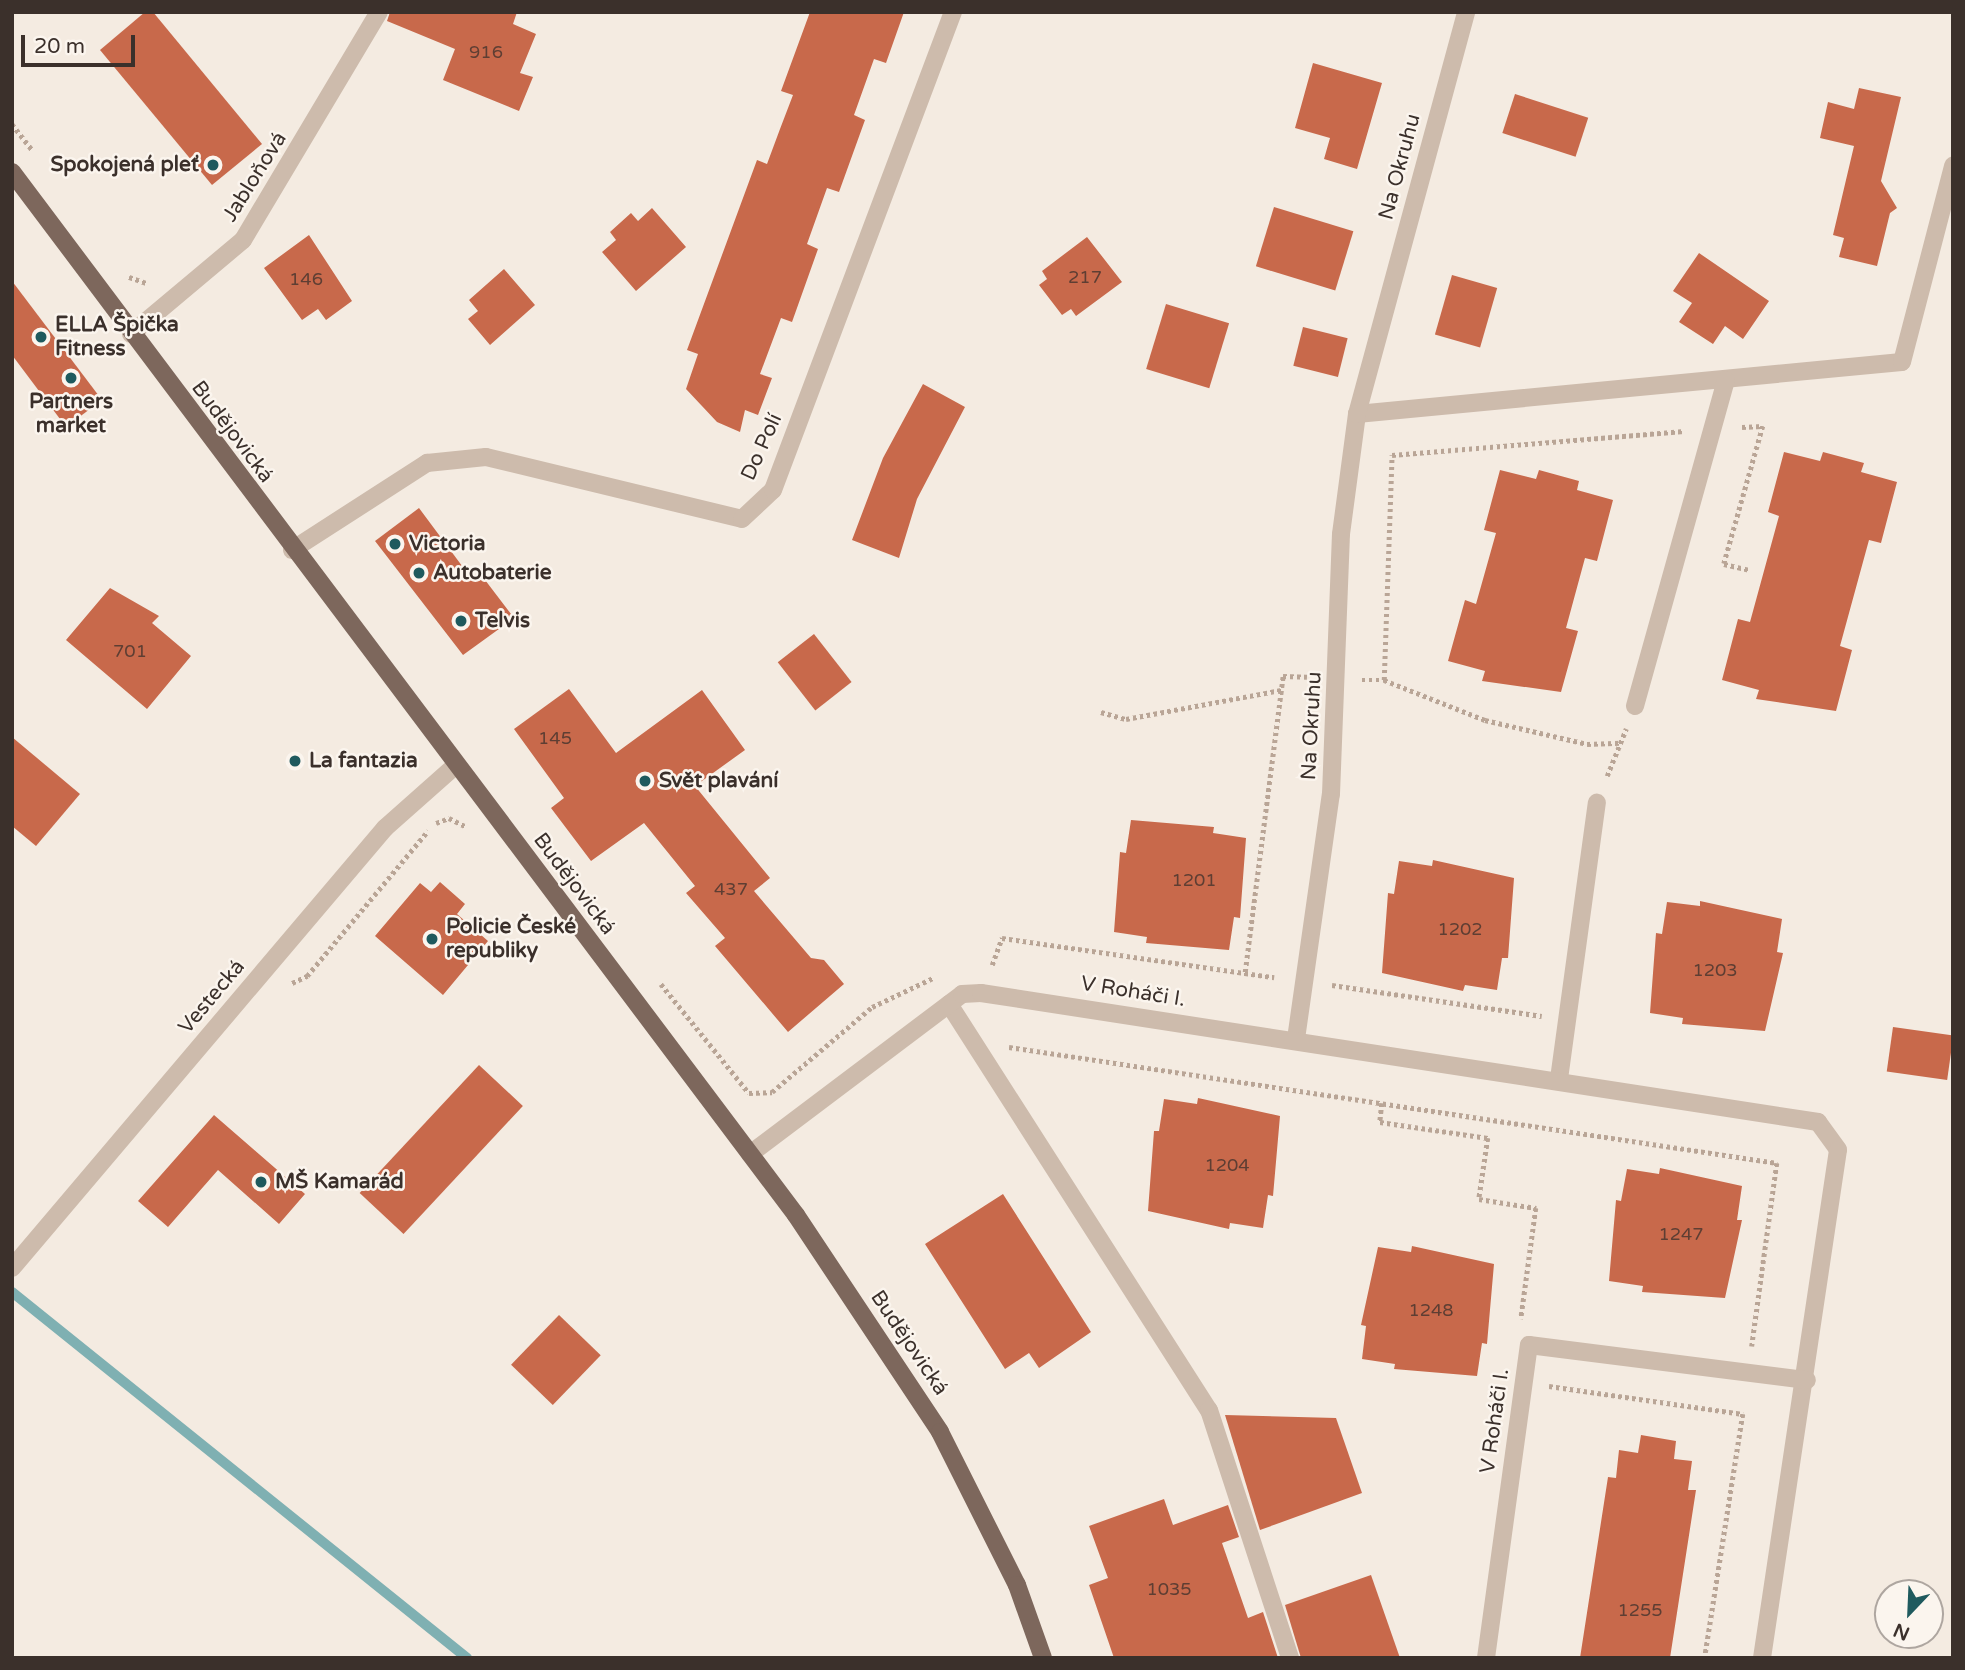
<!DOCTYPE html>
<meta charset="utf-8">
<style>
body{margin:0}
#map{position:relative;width:1965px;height:1670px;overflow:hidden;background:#f4ebe1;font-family:"Varela Round",sans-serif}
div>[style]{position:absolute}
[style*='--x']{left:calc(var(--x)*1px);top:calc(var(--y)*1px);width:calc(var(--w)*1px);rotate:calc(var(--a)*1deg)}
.stream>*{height:10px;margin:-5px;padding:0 5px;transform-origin:5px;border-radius:5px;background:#7fb0b2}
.building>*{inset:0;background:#c8694b;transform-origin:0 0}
.path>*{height:4.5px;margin-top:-2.25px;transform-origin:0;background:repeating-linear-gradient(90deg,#b9a596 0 3.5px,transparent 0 7px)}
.minor>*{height:18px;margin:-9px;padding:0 9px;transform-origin:9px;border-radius:9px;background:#cdbbac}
.major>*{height:18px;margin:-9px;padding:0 9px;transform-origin:9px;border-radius:9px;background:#7d675c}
.dots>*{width:19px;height:19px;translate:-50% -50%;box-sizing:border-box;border:4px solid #fbf5ee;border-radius:50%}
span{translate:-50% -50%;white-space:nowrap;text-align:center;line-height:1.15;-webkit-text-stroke:5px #fbf5ee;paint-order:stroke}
.number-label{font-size:18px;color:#5e3e33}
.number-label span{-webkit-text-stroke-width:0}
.poi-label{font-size:21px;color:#3b302b;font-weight:700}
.right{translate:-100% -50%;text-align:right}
.left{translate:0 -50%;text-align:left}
.street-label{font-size:21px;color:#3b302b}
.frame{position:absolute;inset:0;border:14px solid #3b302b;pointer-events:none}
.north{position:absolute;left:1874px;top:1579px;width:70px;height:70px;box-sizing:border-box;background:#fbf5ee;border:2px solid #aea6a0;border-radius:50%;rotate:203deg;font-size:19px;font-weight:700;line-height:28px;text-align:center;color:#3b302b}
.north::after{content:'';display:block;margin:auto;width:24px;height:32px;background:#1f5a5e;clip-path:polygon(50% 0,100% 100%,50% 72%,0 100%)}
.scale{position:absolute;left:21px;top:35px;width:114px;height:32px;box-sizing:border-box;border:4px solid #3b302b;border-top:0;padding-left:9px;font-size:21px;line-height:24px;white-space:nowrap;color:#3b302b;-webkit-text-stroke:5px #fbf5ee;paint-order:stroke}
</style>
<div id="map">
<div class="stream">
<div style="--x:12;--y:1292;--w:584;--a:38.81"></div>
</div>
<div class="building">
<div style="clip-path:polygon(145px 12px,153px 12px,262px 144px,212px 185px,100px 50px)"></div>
<div style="clip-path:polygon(390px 12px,517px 12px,513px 24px,536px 34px,520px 73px,533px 77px,519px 111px,443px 80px,455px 49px,387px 21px)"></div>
<div style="clip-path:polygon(810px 12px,904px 12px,886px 63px,874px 59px,854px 115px,865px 120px,839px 192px,827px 188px,807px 244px,818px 249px,792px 322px,781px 318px,760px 374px,772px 378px,758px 415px,745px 410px,740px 432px,717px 422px,686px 389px,698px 354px,687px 350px,757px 160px,767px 164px,780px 129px,793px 95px,781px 91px)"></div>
<div style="clip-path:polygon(1313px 63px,1382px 83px,1357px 169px,1324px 159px,1330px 138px,1295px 128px)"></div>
<div style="clip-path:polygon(1859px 88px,1901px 97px,1881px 181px,1897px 208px,1890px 213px,1877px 266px,1839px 257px,1844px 238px,1833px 235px,1854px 146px,1820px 138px,1828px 102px,1854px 109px)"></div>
<div style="left:1515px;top:94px;width:77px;height:41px;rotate:18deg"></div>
<div style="left:1274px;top:207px;width:83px;height:62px;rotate:17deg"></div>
<div style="clip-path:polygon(652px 208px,686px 247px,636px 291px,602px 252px,616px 240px,610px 232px,631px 213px,638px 221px)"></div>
<div style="clip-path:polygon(309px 235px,352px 301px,326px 320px,318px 309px,302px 320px,264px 268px)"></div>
<div style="clip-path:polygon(1087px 237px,1122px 282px,1076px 316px,1071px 309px,1062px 315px,1039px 285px,1047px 279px,1042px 271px)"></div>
<div style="clip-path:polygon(1699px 253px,1769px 301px,1743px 339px,1725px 326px,1713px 344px,1679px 322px,1692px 303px,1673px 291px)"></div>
<div style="clip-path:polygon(504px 269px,535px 305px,490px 345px,468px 319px,478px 311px,469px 300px)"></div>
<div style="left:1452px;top:275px;width:47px;height:62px;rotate:16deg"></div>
<div style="clip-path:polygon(12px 281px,102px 400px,66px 427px,12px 355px)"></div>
<div style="left:1166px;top:304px;width:66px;height:68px;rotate:17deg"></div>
<div style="left:1303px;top:327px;width:46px;height:40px;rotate:14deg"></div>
<div style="clip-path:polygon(923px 384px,965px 407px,917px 499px,899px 558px,852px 540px,883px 458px)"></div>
<div style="clip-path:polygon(1784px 452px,1820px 461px,1823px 452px,1864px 463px,1861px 472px,1897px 482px,1881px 543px,1869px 540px,1840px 646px,1852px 650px,1836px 711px,1756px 699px,1759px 690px,1722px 680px,1738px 619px,1750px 622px,1779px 516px,1768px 512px)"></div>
<div style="clip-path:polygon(1500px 470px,1536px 479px,1539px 470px,1579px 481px,1577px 490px,1613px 500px,1597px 561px,1585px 558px,1566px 628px,1578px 631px,1561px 692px,1482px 681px,1485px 671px,1448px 661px,1465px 600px,1476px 604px,1496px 533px,1484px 530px)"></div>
<div style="clip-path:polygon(419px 508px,471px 578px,479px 572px,514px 618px,463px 655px,375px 541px)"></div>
<div style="clip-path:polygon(110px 588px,159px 616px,152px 623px,191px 656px,147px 709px,66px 640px)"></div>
<div style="left:814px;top:634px;width:61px;height:46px;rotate:52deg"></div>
<div style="clip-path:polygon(569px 689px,616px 753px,702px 690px,745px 750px,695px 786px,770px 878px,754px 891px,811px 958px,824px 960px,844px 984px,788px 1032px,715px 946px,725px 938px,686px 893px,695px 886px,644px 823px,591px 861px,551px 808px,564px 798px,514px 729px)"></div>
<div style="clip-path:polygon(12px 737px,80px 794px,36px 846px,12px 826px)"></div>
<div style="clip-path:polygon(1131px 820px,1214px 827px,1213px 833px,1246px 838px,1240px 918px,1234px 917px,1229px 950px,1146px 943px,1147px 937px,1114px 932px,1120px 852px,1126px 853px)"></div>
<div style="clip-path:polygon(1433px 860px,1514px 878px,1508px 958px,1502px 958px,1497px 990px,1465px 985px,1463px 991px,1382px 973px,1388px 893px,1394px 894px,1399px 861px,1432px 866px)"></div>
<div style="clip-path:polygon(440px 882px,465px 904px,457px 914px,488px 941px,443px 995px,375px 936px,420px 883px,431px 892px)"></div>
<div style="clip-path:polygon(1700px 901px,1782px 919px,1777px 952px,1783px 953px,1765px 1031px,1682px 1024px,1683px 1018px,1650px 1013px,1656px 933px,1662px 934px,1667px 902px,1700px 906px)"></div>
<div style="left:1893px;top:1027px;width:61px;height:45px;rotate:8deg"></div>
<div style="left:479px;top:1065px;width:60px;height:175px;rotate:43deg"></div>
<div style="clip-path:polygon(1198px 1098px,1280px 1116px,1273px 1196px,1268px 1195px,1263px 1228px,1230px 1223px,1229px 1229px,1148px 1211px,1154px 1131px,1159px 1131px,1164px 1099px,1197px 1104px)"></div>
<div style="clip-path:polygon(214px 1115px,305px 1194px,279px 1224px,218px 1170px,168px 1227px,138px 1201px)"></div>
<div style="clip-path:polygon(1660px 1168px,1742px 1186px,1737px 1220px,1742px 1220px,1725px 1298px,1642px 1292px,1643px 1286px,1609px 1281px,1616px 1200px,1621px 1201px,1627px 1169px,1659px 1174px)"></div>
<div style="clip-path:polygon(1003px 1194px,1091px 1332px,1039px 1368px,1029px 1353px,1005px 1369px,925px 1244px)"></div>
<div style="clip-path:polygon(1412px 1246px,1494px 1264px,1487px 1344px,1482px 1343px,1477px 1376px,1394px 1369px,1395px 1364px,1362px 1359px,1366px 1326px,1361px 1325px,1378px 1247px,1411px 1252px)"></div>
<div style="left:559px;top:1315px;width:58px;height:69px;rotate:44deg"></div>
<div style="clip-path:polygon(1225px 1415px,1336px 1418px,1362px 1493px,1260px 1530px)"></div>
<div style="clip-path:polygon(1641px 1435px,1676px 1441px,1674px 1459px,1692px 1461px,1688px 1490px,1696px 1490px,1670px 1658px,1580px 1658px,1608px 1477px,1616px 1478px,1619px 1450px,1638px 1453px)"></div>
<div style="clip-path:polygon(1164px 1499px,1173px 1525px,1228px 1505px,1239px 1537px,1222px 1543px,1248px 1618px,1263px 1612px,1278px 1658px,1114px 1658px,1089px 1585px,1108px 1578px,1089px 1526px)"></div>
<div style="clip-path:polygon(1371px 1575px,1400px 1658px,1301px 1658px,1285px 1605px)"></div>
</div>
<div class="path">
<div style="--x:12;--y:124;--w:33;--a:52"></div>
<div style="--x:129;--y:277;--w:18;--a:19"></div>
<div style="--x:1742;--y:427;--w:21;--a:-3"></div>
<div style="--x:1763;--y:426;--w:143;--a:105.8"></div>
<div style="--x:1724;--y:564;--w:26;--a:13"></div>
<div style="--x:1362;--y:680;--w:22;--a:0"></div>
<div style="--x:1384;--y:680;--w:225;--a:-88"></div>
<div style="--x:1392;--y:455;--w:293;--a:-4.7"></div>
<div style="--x:1384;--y:680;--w:109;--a:21.6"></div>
<div style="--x:1485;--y:720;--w:105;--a:13.2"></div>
<div style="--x:1587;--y:744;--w:34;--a:-2"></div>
<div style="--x:1101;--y:712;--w:26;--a:16"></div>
<div style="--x:1126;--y:719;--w:158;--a:-10.6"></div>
<div style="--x:1607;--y:776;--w:51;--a:-68"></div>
<div style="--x:436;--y:823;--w:14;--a:-21"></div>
<div style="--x:449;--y:818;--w:20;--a:27"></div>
<div style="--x:992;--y:965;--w:29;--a:-70"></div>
<div style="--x:1002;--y:938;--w:275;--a:8.2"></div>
<div style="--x:1245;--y:972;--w:298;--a:-82.7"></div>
<div style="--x:1283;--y:676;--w:24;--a:2"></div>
<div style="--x:292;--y:983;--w:17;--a:-25"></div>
<div style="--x:307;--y:976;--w:189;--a:-50.2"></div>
<div style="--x:661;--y:984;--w:140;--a:51.1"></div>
<div style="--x:749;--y:1093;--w:23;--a:-2"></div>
<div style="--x:772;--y:1092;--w:131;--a:-40.4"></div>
<div style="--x:872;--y:1007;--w:68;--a:-25.4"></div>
<div style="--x:1332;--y:985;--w:212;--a:8.4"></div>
<div style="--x:1009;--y:1047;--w:777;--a:8.59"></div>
<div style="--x:1777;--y:1163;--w:185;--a:97.8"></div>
<div style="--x:1382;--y:1103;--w:19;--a:96"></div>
<div style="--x:1380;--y:1122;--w:109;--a:8.4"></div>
<div style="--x:1488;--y:1138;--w:62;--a:98.4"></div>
<div style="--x:1479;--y:1199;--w:58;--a:9"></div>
<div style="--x:1536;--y:1208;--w:112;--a:97.7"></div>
<div style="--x:1549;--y:1386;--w:196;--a:8.2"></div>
<div style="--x:1743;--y:1414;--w:247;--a:98.9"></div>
</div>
<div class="minor">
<div style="--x:131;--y:334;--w:146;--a:-40"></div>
<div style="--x:243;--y:240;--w:265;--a:-59.2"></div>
<div style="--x:1357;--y:414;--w:547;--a:-5.45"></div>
<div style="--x:1902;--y:362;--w:203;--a:-75.4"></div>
<div style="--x:292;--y:550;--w:161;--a:-32.8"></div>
<div style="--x:427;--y:463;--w:59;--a:-5.8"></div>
<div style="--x:486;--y:457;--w:263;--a:13.6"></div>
<div style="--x:742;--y:519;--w:42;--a:-43.1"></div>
<div style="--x:773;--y:490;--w:511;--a:-69.37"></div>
<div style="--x:1635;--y:706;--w:338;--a:-74.4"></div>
<div style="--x:949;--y:1004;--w:482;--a:57.4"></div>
<div style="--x:1209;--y:1410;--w:261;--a:71.9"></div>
<div style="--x:1296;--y:1039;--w:247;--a:-81.9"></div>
<div style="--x:1331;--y:794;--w:260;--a:-87.8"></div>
<div style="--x:1341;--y:534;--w:121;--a:-82.4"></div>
<div style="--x:1357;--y:414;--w:417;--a:-74.8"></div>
<div style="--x:1559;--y:1079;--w:279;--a:-82.2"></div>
<div style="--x:750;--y:1154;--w:266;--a:-37"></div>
<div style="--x:962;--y:994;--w:19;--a:-3"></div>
<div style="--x:981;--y:993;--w:847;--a:8.76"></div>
<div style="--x:1818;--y:1122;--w:34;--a:54"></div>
<div style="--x:1838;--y:1150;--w:514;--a:98.51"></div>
<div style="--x:12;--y:1268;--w:577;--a:-49.71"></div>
<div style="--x:385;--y:828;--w:95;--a:-41.6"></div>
<div style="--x:1486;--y:1658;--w:316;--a:-82.2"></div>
<div style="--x:1529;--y:1345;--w:280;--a:7.2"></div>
</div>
<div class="major">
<div style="--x:12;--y:172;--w:1305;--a:53.07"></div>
<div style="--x:796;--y:1215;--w:260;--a:56.4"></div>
<div style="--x:940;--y:1432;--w:171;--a:63.3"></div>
<div style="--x:1017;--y:1585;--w:77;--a:70.4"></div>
</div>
<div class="dots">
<div style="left:213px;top:165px;background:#1f5a5e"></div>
<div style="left:41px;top:337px;background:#1f5a5e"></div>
<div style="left:71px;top:378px;background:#1f5a5e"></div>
<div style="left:395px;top:544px;background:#1f5a5e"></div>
<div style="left:419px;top:573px;background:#1f5a5e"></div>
<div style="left:461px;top:621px;background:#1f5a5e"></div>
<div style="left:295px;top:761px;background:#1f5a5e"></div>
<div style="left:645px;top:781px;background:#1f5a5e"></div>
<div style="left:432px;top:939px;background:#1f5a5e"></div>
<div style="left:261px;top:1182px;background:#1f5a5e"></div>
</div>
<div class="number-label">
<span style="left:486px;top:52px">916</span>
<span style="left:1085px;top:277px">217</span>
<span style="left:306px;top:279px">146</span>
<span style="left:130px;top:651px">701</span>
<span style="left:555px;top:738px">145</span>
<span style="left:1194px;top:880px">1201</span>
<span style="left:731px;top:889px">437</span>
<span style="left:1460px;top:929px">1202</span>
<span style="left:1715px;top:970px">1203</span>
<span style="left:1227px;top:1165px">1204</span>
<span style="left:1681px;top:1234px">1247</span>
<span style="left:1431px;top:1310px">1248</span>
<span style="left:1169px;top:1589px">1035</span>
<span style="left:1640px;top:1610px">1255</span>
</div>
<div class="poi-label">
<span class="right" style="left:199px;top:165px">Spokojená pleť</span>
<span class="left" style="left:55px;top:337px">ELLA Špička<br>Fitness</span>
<span style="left:71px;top:414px">Partners<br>market</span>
<span class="left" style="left:409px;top:544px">Victoria</span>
<span class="left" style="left:433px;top:573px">Autobaterie</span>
<span class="left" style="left:475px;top:621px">Telvis</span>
<span class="left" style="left:309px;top:761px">La fantazia</span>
<span class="left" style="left:659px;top:781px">Svět plavání</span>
<span class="left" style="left:446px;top:939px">Policie České<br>republiky</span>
<span class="left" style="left:275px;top:1182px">MŠ Kamarád</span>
</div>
<div class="street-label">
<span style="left:1400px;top:167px;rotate:-75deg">Na Okruhu</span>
<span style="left:255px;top:177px;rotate:-58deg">Jabloňová</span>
<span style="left:232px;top:432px;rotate:53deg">Budějovická</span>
<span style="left:762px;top:447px;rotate:-66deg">Do Polí</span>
<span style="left:1312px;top:726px;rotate:-87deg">Na Okruhu</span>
<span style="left:574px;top:884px;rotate:53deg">Budějovická</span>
<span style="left:1133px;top:992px;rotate:9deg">V Roháči I.</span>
<span style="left:212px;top:997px;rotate:-50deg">Vestecká</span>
<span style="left:909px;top:1343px;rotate:56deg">Budějovická</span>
<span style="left:1495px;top:1421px;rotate:-82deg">V Roháči I.</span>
</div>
<div class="frame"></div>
<div class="north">N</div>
<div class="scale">20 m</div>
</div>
